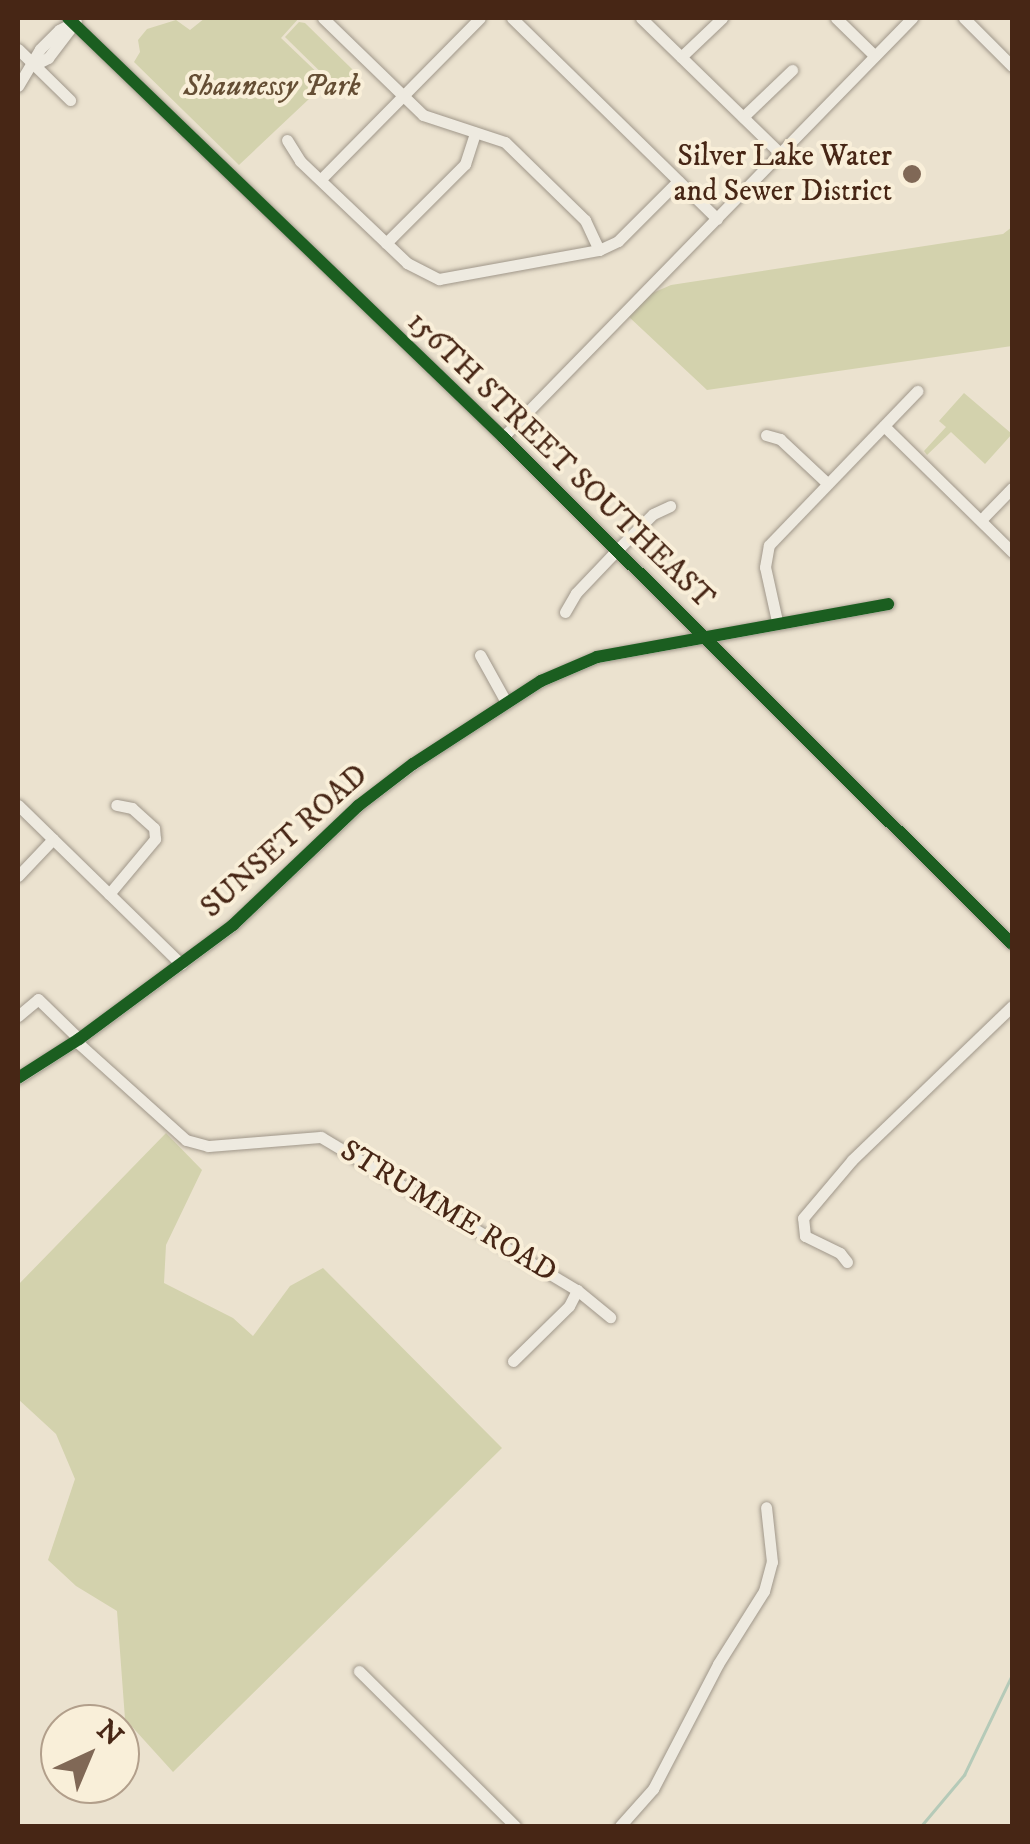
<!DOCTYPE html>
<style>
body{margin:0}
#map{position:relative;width:1030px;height:1844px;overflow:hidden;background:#ebe2cf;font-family:"IM FELL DW Pica",serif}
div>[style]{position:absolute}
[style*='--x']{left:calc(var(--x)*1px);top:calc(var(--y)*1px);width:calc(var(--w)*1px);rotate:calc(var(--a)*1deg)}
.green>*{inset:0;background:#d3d2ad}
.stream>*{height:2.5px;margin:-1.25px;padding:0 1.25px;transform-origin:1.25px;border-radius:1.25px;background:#b5cab8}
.roads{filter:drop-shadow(0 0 2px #a0978a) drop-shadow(0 0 2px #a0978a)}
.minor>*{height:11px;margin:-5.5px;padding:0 5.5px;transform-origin:5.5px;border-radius:5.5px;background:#eeeae0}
.cycleway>*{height:12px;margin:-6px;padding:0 6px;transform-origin:6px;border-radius:6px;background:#1b5e20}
.dots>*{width:28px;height:28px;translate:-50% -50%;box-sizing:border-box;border:5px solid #f9efd9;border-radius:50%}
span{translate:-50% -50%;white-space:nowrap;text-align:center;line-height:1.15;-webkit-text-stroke:8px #f9efd9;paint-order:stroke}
.park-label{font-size:30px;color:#654e34;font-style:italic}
.poi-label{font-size:30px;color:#472615}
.right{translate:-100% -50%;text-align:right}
.street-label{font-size:30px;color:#472615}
.frame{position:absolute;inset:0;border:20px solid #472615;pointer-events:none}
.north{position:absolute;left:40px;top:1704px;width:100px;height:100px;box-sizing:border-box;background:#f9efd9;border:2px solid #b29f8b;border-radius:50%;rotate:44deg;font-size:28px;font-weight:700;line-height:40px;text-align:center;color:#472615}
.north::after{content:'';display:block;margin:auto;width:35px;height:45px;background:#806856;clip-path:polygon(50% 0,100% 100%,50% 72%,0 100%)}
</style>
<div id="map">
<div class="green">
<div style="clip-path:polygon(205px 18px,299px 18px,281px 38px,327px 82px,239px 165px,134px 62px,140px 52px,138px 40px,147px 29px,176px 20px,190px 30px)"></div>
<div style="clip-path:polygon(299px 22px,305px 23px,353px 70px,354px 79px,341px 92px,285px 37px)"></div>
<div style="clip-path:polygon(1012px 227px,1012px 346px,707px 390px,628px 316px,648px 295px,671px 285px,1003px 234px)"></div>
<div style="clip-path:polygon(964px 393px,1012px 434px,985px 464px,951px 432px,927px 455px,924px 451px,946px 427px,939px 421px)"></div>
<div style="clip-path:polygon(166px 1133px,202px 1170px,166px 1245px,164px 1283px,233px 1318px,253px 1336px,290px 1286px,323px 1268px,502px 1448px,173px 1772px,125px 1719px,117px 1611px,76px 1586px,48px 1560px,75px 1479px,56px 1434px,18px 1399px,18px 1285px)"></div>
</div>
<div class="stream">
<div style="--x:921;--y:1826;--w:67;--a:-49.9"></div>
<div style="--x:964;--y:1775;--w:111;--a:-64.4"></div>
</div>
<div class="roads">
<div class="minor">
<div style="--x:68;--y:18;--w:604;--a:43.93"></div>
<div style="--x:503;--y:437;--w:718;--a:44.89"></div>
<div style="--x:323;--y:18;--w:139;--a:44.1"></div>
<div style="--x:423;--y:115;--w:86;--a:18.2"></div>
<div style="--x:505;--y:142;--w:112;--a:44.3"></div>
<div style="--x:585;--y:220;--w:33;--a:65"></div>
<div style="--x:512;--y:18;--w:287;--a:44.4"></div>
<div style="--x:641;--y:18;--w:195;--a:44.2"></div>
<div style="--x:836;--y:18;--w:54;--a:44.3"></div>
<div style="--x:964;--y:18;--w:68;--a:45"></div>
<div style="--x:18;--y:49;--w:73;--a:44.4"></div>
<div style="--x:681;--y:57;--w:57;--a:-43.6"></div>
<div style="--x:34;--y:65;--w:16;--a:-27"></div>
<div style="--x:48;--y:58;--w:46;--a:-52.9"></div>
<div style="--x:18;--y:86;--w:43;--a:-59.3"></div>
<div style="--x:40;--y:49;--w:27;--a:-45"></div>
<div style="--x:59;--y:30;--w:16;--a:-27"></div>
<div style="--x:743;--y:117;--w:68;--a:-43.8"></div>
<div style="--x:287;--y:140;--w:25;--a:58"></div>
<div style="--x:300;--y:161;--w:148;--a:43.6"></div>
<div style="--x:407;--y:263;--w:36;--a:27"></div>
<div style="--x:439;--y:279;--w:163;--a:-10.3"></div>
<div style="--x:599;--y:250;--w:21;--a:-25"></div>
<div style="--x:618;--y:241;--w:85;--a:-45"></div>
<div style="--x:321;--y:179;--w:226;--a:-45.4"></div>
<div style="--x:386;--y:243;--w:112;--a:-45"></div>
<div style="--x:465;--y:164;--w:33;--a:-72"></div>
<div style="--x:884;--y:426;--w:180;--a:44.5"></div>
<div style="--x:766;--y:435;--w:15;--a:16"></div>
<div style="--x:780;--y:439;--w:64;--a:43.1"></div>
<div style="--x:503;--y:437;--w:586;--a:-45.69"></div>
<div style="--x:981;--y:520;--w:45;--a:-45.9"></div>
<div style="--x:565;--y:612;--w:22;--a:-60"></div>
<div style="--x:576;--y:593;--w:58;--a:-46.4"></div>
<div style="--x:616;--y:551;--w:52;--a:-45"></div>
<div style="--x:653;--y:514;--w:19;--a:-25"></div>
<div style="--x:777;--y:621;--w:55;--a:-102.5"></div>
<div style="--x:765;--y:567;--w:22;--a:-80"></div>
<div style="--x:769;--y:545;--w:214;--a:-46.1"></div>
<div style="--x:480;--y:655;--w:54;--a:61"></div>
<div style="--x:18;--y:805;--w:228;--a:44.3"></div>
<div style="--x:18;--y:876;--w:51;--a:-46.6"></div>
<div style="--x:109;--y:894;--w:72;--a:-50.1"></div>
<div style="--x:155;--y:839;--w:11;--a:-95"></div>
<div style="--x:154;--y:828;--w:30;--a:-138"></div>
<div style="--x:132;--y:808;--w:16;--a:-169"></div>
<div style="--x:18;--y:1016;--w:26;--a:-40"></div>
<div style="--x:38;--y:999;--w:57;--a:44.3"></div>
<div style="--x:76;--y:1041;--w:148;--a:42"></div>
<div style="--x:186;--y:1140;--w:23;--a:15"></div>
<div style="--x:208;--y:1146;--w:113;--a:-4.6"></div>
<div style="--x:321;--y:1137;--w:298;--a:30.9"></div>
<div style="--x:577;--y:1290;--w:43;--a:39.3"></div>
<div style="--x:18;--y:1078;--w:72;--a:-32.6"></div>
<div style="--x:79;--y:1039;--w:192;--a:-36.5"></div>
<div style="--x:233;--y:925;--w:173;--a:-43.6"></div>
<div style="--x:358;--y:806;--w:69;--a:-37.4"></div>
<div style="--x:413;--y:764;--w:153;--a:-33"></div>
<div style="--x:541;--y:681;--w:61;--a:-23.2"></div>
<div style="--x:597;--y:657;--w:296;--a:-10.3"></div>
<div style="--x:847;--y:1262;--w:11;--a:-128"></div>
<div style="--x:840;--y:1253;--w:39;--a:-154"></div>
<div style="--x:805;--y:1236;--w:18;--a:-96"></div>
<div style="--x:803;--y:1218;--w:76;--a:-49.8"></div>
<div style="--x:852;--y:1160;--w:222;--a:-43.9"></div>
<div style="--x:513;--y:1361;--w:78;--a:-44.5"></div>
<div style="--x:569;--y:1306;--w:18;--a:-63"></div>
<div style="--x:359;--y:1671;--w:220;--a:44.8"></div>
<div style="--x:620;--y:1826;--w:50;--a:-48.3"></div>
<div style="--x:653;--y:1789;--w:141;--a:-62.5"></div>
<div style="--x:718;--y:1664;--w:86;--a:-57.8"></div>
<div style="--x:764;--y:1591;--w:30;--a:-75"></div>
<div style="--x:772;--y:1562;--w:55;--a:-96.2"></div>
</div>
</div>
<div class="cycleway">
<div style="--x:68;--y:18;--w:604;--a:43.93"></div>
<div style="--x:503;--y:437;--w:718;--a:44.89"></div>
<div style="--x:18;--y:1078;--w:72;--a:-32.6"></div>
<div style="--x:79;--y:1039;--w:192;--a:-36.5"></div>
<div style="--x:233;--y:925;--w:173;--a:-43.6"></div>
<div style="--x:358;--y:806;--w:69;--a:-37.4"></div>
<div style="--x:413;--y:764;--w:153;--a:-33"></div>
<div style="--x:541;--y:681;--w:61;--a:-23.2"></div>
<div style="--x:597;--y:657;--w:296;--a:-10.3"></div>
</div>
<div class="dots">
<div style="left:912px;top:174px;background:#806856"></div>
</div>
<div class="park-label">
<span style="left:272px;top:87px">Shaunessy Park</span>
</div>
<div class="poi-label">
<span class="right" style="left:892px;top:174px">Silver Lake Water<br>and Sewer District</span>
</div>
<div class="street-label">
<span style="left:560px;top:461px;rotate:44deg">156TH STREET SOUTHEAST</span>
<span style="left:285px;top:842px;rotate:-42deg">SUNSET ROAD</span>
<span style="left:448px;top:1212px;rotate:31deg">STRUMME ROAD</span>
</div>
<div class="frame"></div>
<div class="north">N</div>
</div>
